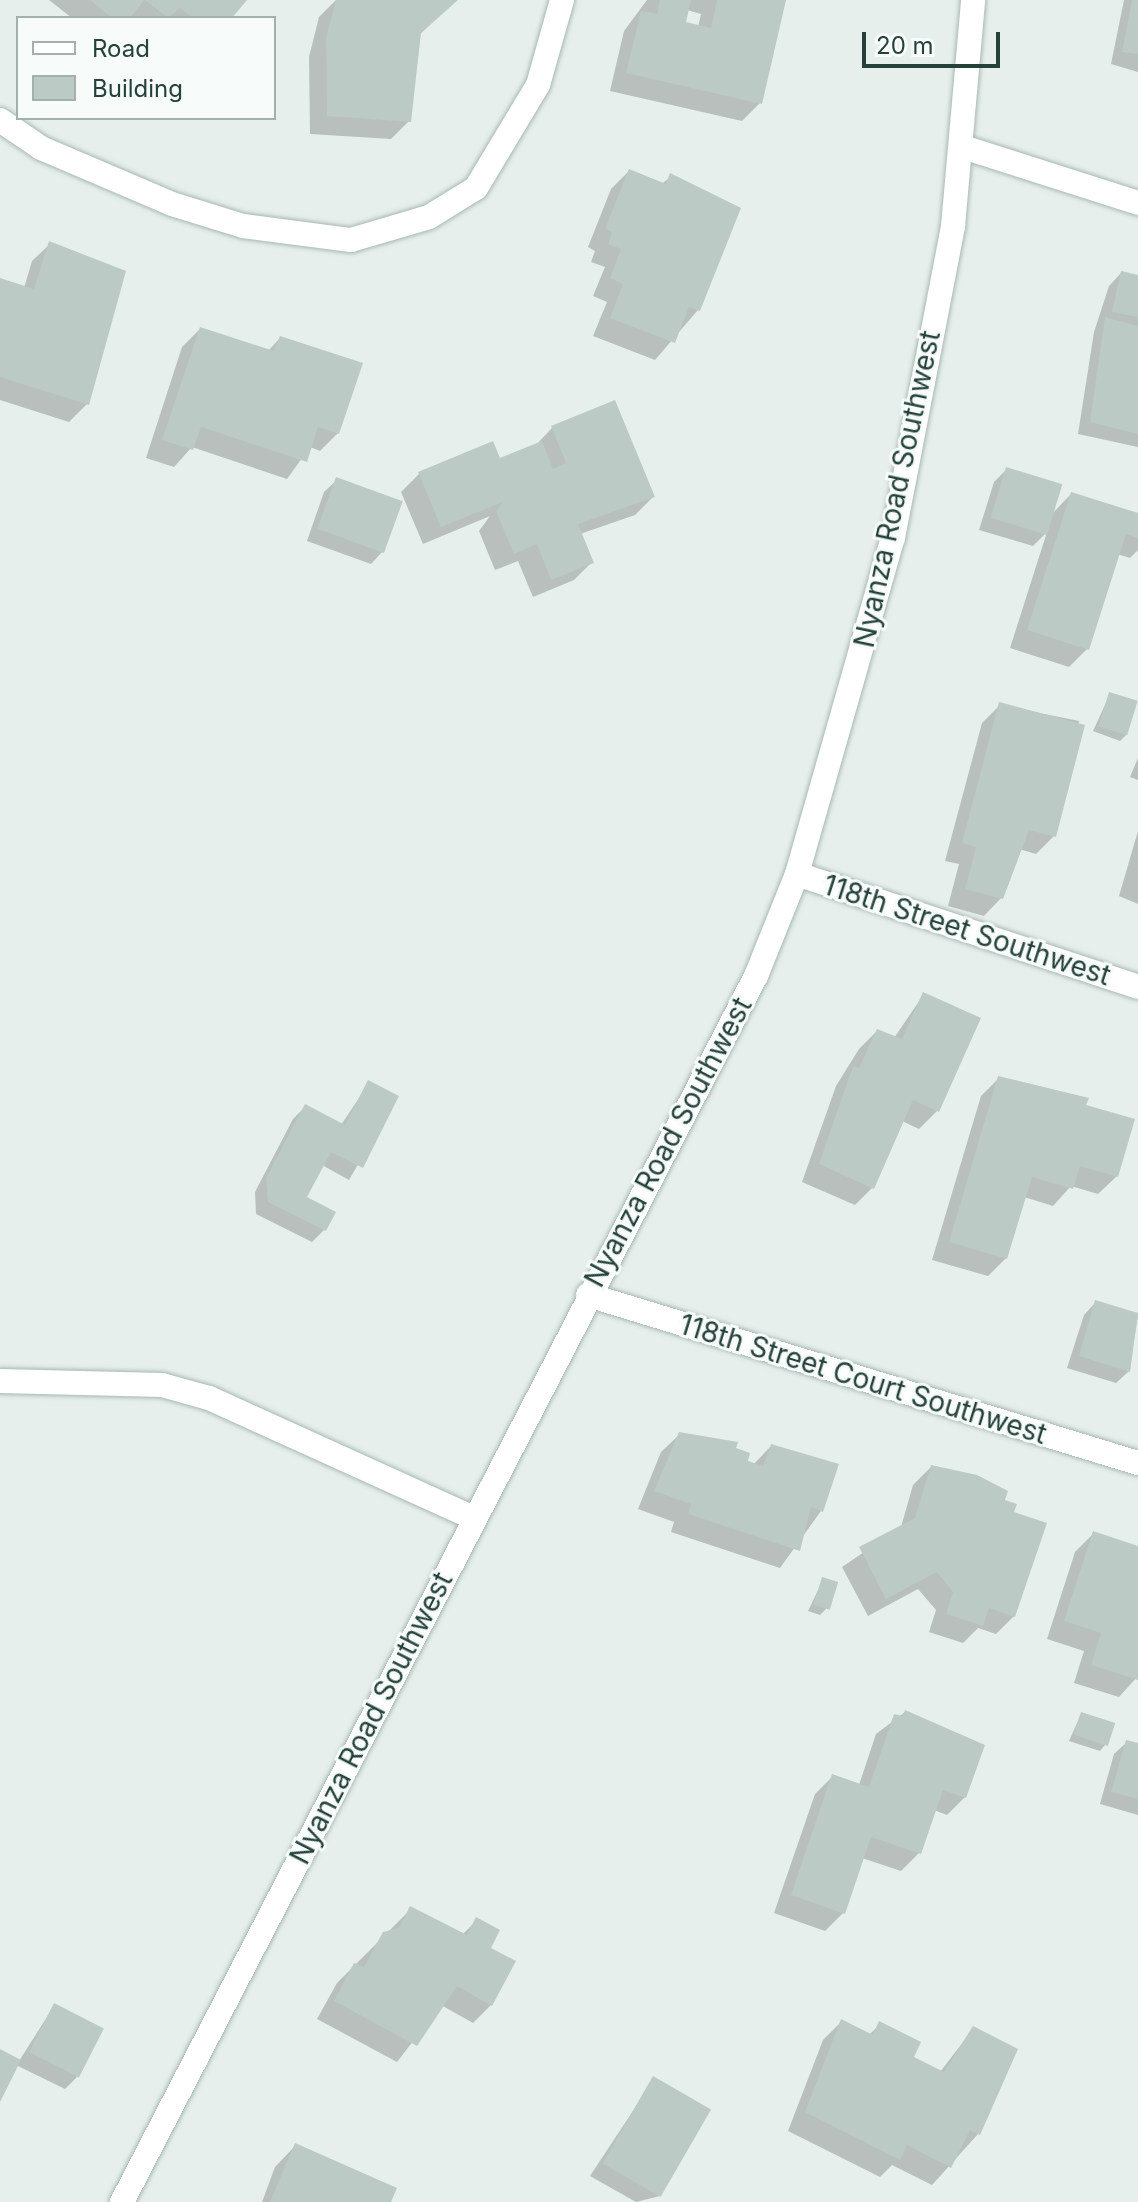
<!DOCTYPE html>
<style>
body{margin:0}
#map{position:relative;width:1138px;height:2202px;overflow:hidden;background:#e6efeb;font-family:Inter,sans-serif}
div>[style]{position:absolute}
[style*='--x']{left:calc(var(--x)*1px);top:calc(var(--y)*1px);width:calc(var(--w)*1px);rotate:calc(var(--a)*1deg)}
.shadow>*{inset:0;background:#0003}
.building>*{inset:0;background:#bbcac4;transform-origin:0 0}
.roads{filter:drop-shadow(0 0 2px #a8b8b2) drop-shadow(0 0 2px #a8b8b2)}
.service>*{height:24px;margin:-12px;padding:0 12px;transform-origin:12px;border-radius:12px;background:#fff}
.minor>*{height:24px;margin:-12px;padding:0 12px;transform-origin:12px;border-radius:12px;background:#fff}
.tertiary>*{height:24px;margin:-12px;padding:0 12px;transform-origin:12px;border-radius:12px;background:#fff}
span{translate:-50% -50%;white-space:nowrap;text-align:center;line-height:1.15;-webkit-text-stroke:6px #f7fbf9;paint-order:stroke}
.street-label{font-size:28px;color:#24423a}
.legend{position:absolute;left:16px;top:16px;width:260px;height:104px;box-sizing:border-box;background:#f7fbf9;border:2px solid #a3b1ad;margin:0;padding:10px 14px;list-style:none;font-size:24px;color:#24423a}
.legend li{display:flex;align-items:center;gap:16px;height:40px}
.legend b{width:40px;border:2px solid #a3b1ad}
.scale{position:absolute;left:862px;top:32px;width:138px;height:36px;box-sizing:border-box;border:4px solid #24423a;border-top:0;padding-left:10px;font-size:24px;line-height:28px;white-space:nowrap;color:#24423a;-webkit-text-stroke:6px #f7fbf9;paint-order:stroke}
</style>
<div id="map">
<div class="shadow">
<div style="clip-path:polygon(49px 0,244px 0,230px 18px,72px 18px)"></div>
<div style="clip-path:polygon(336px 0,456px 0,419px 35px,409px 121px,391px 139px,310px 134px,309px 57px,319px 17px)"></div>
<div style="clip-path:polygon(evenodd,647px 0,784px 0,760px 103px,742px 121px,610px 91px,624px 31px,647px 0,687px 10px,701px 14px,698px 27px,684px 24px,687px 10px)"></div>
<div style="clip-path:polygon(1124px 0,1138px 0,1138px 72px,1111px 64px)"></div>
<div style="clip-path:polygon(629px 171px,662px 184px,671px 176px,698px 310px,655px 360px,593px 336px,607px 302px,593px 296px,605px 267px,591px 262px,595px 251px,588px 247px,611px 189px)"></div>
<div style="clip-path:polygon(50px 244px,87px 404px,69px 422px,0 400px,0 280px,24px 288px,32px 261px)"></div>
<div style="clip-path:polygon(1121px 273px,1138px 277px,1138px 447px,1078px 434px,1094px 332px,1109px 286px)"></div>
<div style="clip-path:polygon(200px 329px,268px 351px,280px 338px,338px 433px,320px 451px,310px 447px,287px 479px,192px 447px,174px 467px,146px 458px,182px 347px)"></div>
<div style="clip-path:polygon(552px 428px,653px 497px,635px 515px,580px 534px,592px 562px,574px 580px,533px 597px,518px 561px,495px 570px,479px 531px,490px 516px,423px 544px,401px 492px,419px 474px,499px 461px,534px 447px)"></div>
<div style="clip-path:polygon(1006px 470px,1052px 514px,1071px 494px,1138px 515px,1138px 550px,1130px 558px,1117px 554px,1087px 649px,1069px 667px,1010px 648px,1047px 532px,1033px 546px,979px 530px,994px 482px)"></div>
<div style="clip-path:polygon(337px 480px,383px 551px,371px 564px,307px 541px,324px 492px)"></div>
<div style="clip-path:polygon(1110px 694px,1126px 735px,1120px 741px,1093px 731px)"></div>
<div style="clip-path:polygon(1000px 705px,1079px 721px,1054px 836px,1036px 854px,1019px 849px,1002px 897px,984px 916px,948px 906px,959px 864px,945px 861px,982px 723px)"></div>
<div style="clip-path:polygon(1138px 758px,1138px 780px,1130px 777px)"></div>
<div style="clip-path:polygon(1138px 831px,1138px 904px,1119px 896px)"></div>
<div style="clip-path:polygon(924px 994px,937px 1111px,919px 1129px,902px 1121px,873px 1187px,855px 1205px,802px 1182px,836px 1086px,859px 1049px,877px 1031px,894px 1038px)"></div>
<div style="clip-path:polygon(999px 1078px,1084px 1106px,1117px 1176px,1098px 1194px,1071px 1186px,1053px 1206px,1024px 1197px,1006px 1258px,988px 1276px,932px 1260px,981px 1096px)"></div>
<div style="clip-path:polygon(369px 1083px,397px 1097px,349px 1180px,322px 1165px,305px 1198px,324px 1230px,312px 1242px,256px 1214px,255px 1192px,293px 1119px,305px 1107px,341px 1125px)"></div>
<div style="clip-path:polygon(1096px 1302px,1138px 1315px,1129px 1371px,1116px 1383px,1067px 1368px,1084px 1315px)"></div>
<div style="clip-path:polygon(680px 1434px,733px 1449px,753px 1465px,771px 1446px,821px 1511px,780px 1568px,671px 1532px,674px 1522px,638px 1509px,661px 1452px)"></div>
<div style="clip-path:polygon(931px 1467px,1002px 1501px,1012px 1514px,1014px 1616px,996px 1634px,978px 1628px,963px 1643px,929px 1632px,936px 1610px,918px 1589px,868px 1616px,842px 1567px,901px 1527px,913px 1485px)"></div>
<div style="clip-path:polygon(1093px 1534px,1138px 1548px,1138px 1676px,1119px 1697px,1074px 1683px,1084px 1651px,1047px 1639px,1075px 1552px)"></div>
<div style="clip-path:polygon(823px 1580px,826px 1609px,820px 1615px,808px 1611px)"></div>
<div style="clip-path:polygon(905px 1712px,965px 1797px,947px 1815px,934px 1810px,919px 1853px,901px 1871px,862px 1858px,843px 1913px,825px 1931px,774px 1913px,815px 1794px,833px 1776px,859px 1785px,876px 1734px)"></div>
<div style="clip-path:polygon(1081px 1714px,1105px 1745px,1100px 1751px,1069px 1741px)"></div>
<div style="clip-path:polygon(1127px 1742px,1138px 1745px,1138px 1815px,1100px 1804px,1114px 1754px)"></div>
<div style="clip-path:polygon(411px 1909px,462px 1935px,477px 1920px,488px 1949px,491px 2005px,473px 2023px,441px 2005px,397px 2062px,317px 2019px,337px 1983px)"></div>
<div style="clip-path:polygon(54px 2006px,77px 2077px,65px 2089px,16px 2065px,0 2097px,0 2052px,19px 2061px)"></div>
<div style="clip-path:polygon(841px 2022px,869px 2035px,880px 2024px,911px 2058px,940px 2072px,974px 2028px,978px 2134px,932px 2185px,892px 2165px,880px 2177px,788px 2131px,823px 2040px)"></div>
<div style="clip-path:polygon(654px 2079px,660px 2196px,636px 2202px,590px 2176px)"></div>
<div style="clip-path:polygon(295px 2146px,389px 2202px,262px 2202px,275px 2167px)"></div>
</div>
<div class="building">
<div style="clip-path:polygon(90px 0,144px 0,130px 18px,112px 18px)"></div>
<div style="clip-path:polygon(145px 0,247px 0,232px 18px,193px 18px,180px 8px,168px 18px)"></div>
<div style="clip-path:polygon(336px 0,458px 0,421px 33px,411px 122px,327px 116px,326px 37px)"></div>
<div style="clip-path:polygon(660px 0,691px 0,686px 22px,711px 28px,717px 0,786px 0,762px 104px,626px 73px,641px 11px,657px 14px)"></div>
<div style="clip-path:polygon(1132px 0,1138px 0,1138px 54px,1122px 52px)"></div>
<div style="clip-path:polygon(629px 169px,666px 184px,670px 173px,741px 208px,700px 311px,689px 307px,675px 343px,610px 318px,623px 284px,610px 278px,621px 249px,608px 244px,612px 232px,605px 229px)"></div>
<div style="clip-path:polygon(49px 241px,126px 271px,89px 405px,0 377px,0 278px,34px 289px)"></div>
<div style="clip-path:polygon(1121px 271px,1138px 275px,1138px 317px,1112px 312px)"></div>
<div style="clip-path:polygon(1105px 317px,1138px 326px,1138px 434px,1090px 422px)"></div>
<div style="clip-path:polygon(200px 327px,274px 351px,280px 336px,363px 363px,339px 434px,318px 427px,307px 462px,201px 427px,193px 450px,162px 440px)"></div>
<div style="clip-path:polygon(615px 400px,655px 497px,578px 524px,594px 563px,551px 580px,537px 544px,514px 554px,496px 511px,503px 502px,441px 527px,418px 472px,493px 441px,500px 458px,542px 441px,553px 469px,566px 463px,551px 426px)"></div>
<div style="left:1006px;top:467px;width:59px;height:53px;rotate:17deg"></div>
<div style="left:336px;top:477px;width:71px;height:55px;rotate:20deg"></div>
<div style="clip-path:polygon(1071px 492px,1138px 513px,1138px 538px,1126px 534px,1089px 650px,1027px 630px)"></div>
<div style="left:1109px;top:692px;width:30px;height:36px;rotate:17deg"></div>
<div style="clip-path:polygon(999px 702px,1085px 725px,1056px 837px,1029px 830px,1003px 899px,965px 889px,976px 847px,962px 843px)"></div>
<div style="clip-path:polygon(923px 992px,981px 1018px,939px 1112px,913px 1100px,874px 1189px,819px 1164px,853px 1066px,859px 1068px,877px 1029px,902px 1039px)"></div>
<div style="clip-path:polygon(998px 1076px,1089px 1098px,1086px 1105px,1135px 1119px,1118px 1177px,1080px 1166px,1073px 1189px,1032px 1177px,1007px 1259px,949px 1242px)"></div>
<div style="clip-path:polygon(368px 1080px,399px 1096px,363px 1168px,331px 1152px,307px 1197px,336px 1212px,326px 1231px,268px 1202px,266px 1178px,305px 1104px,345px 1125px)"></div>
<div style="clip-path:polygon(1095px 1300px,1138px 1313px,1130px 1372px,1079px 1356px)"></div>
<div style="clip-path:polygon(679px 1432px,738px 1442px,736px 1448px,750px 1453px,748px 1461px,763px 1466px,771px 1444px,839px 1464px,823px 1512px,811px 1507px,800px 1551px,688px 1514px,691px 1504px,654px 1491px)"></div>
<div style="clip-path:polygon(931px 1465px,977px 1475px,1008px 1491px,1005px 1500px,1017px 1504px,1014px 1512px,1047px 1523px,1015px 1617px,989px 1608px,983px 1626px,946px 1614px,953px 1592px,937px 1572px,886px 1599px,859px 1547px,915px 1518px)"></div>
<div style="clip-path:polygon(1093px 1531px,1138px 1546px,1138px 1680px,1091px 1665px,1101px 1633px,1064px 1621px)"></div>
<div style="left:822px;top:1577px;width:17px;height:29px;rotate:17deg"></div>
<div style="clip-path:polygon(905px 1710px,985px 1745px,966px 1798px,943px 1790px,921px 1854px,871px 1837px,845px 1914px,791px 1895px,832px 1774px,869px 1787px,894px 1714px,903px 1716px)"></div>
<div style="left:1081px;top:1712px;width:36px;height:24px;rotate:18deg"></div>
<div style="clip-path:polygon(1126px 1740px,1138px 1743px,1138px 1799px,1111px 1792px)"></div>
<div style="clip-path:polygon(410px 1906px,467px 1935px,476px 1917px,500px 1930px,491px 1948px,516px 1961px,492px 2006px,457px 1986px,417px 2046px,334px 2001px,354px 1963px,364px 1967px,383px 1932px,399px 1928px)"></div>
<div style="left:54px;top:2003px;width:56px;height:55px;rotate:27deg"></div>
<div style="clip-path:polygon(841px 2019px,873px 2035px,879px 2021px,921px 2042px,914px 2057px,944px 2072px,973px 2026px,1018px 2049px,980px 2135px,970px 2130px,951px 2168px,907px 2145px,900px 2160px,805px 2112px)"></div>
<div style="clip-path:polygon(0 2049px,21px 2060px,0 2102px)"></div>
<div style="left:653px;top:2076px;width:67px;height:101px;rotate:30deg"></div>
<div style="clip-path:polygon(295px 2143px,397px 2188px,391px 2202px,270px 2202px)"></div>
</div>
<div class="roads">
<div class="service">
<div style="--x:0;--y:1381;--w:162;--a:1.4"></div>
<div style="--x:162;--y:1385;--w:49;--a:15.5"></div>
<div style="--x:209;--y:1398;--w:291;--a:24.4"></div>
</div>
<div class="minor">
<div style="--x:0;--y:120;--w:50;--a:34.3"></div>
<div style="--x:41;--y:148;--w:142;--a:23.1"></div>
<div style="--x:172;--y:204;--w:74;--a:17.2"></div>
<div style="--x:243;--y:226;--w:109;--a:7.4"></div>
<div style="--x:351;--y:240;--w:81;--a:-16.4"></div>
<div style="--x:429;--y:217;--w:55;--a:-31.7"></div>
<div style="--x:476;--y:188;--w:120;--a:-59"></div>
<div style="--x:538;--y:85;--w:88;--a:-74.2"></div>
<div style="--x:963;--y:147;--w:184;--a:17.7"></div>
<div style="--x:797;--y:874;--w:359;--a:18.3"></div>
<div style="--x:588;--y:1295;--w:575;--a:16.99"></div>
</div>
<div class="tertiary">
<div style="--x:122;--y:2202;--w:1380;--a:-62.66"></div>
<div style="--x:756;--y:976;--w:110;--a:-68.1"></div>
<div style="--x:797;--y:874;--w:349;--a:-74.1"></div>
<div style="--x:893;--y:538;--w:318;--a:-79.1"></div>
<div style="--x:953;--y:226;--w:227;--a:-84.9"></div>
</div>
</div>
<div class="street-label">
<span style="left:897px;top:489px;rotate:-78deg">Nyanza Road Southwest</span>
<span style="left:967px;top:930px;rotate:18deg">118th Street Southwest</span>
<span style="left:668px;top:1142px;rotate:-62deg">Nyanza Road Southwest</span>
<span style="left:863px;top:1379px;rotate:17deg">118th Street Court Southwest</span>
<span style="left:371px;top:1718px;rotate:-63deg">Nyanza Road Southwest</span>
</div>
<ul class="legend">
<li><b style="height:10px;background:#fff"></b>Road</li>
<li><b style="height:22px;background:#bbcac4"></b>Building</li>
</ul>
<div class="scale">20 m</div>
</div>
